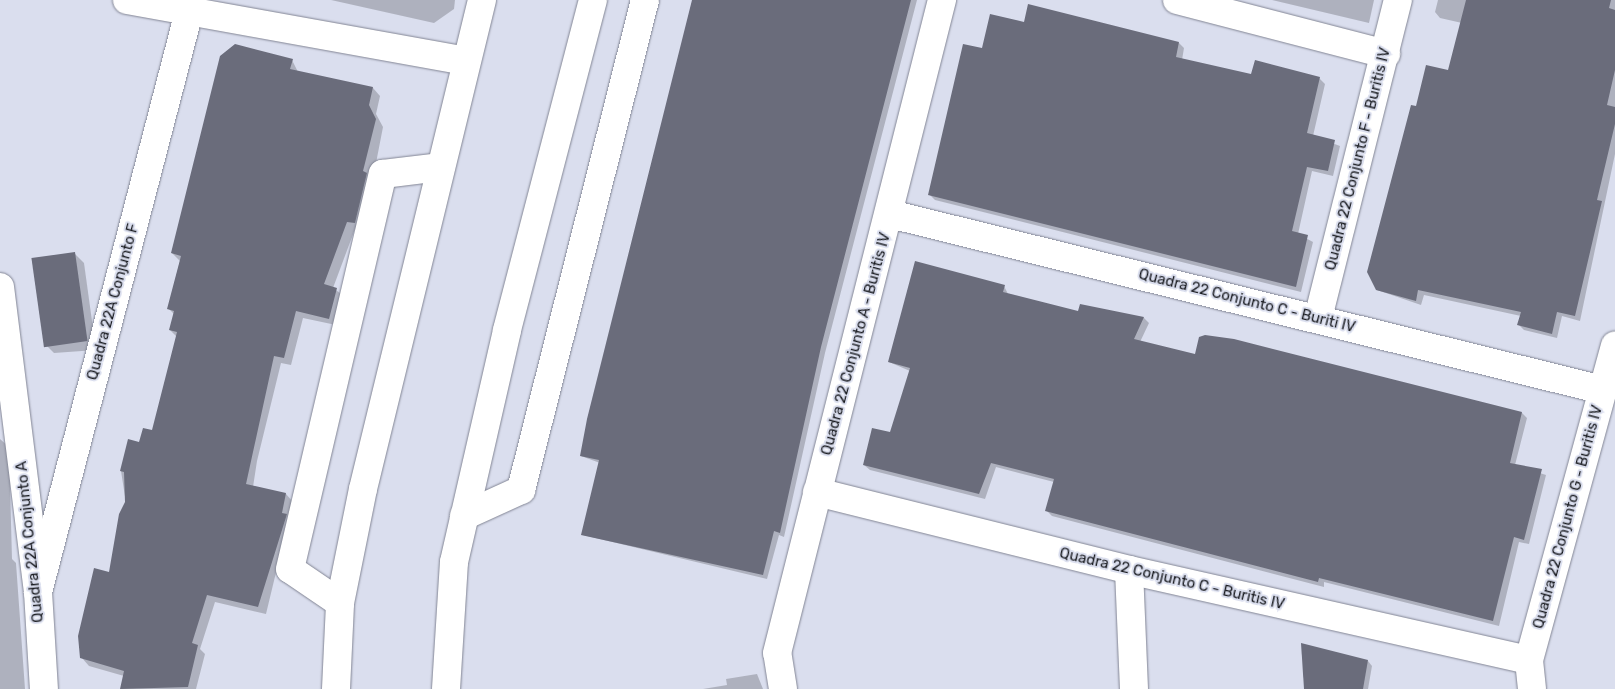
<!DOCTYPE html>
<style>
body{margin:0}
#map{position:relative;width:1615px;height:689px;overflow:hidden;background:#dadeee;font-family:Rubik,sans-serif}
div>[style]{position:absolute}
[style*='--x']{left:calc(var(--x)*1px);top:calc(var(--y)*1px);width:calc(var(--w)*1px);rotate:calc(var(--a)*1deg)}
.shadow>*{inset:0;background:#0003}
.building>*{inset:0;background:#6a6c7b;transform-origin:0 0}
.roads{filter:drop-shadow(0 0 1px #828594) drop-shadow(0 0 1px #828594)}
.street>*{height:28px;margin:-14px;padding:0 14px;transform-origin:14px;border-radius:14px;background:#fff}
.secondary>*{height:28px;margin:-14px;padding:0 14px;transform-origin:14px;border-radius:14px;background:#fff}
span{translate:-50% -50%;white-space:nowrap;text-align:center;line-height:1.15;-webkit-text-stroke:4px #dadeee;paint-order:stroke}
.street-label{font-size:15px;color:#191b20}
</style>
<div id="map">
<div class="shadow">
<div style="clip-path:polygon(331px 0,455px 0,454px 9px,434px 23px)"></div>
<div style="clip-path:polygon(694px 0,917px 0,825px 353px,784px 537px,779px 535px,767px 579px,583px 535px,600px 463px,581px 456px)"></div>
<div style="clip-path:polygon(1272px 0,1374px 0,1369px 23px)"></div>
<div style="clip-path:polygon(1438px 0,1615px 0,1615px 154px,1580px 321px,1562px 316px,1557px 338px,1524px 330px,1519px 325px,1521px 316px,1424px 295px,1421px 305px,1377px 290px,1417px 108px,1449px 72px,1462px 23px,1440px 18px,1435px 12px)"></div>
<div style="clip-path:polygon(1025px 23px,1179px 43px,1184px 48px,1182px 60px,1252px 76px,1319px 78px,1325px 84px,1313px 136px,1340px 146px,1333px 176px,1312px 171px,1298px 234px,1313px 242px,1301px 292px,935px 200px,930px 195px,983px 50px)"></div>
<div style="clip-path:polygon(292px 60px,298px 72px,373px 88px,380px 96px,376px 114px,383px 127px,363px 230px,355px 229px,333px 288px,344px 296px,336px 325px,303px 318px,291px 365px,281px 363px,257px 461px,253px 487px,286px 494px,293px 502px,266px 614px,215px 602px,200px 649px,205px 654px,196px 689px,121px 689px,124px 676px,89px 666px,82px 658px,110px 573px,126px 503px,121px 471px,153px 431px,177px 337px,170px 330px,174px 314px,168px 308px,180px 261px,172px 253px)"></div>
<div style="clip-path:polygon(74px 253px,84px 263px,96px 350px,54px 353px,44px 343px)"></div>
<div style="clip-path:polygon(1004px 286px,1008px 294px,1079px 312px,1081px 305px,1144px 318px,1149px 323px,1140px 342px,1196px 356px,1522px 413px,1527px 418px,1515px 465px,1546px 475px,1529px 544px,1519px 542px,1499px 626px,1324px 582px,1324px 587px,1052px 516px,1047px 511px,1054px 482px,996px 467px,985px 499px,870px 470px,864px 465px,891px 434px,910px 371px,889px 362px)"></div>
<div style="clip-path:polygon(0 439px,9px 447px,12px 559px,16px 563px,25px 689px,0 689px)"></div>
<div style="clip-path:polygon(1368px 661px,1372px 666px,1368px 689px,1306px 689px)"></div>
<div style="clip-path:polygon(757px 674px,763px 689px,703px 689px,727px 685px,726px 679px)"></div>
</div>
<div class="building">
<div style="clip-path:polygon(692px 0,911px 0,821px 347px,780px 533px,774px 531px,763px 575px,581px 535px,599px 460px,580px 456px,587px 419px)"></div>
<div style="clip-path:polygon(1466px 0,1611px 0,1609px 8px,1615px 10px,1615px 70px,1607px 105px,1615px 107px,1615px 124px,1597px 200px,1602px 201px,1575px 316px,1557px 312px,1552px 334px,1517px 325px,1521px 312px,1418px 290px,1416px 301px,1376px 290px,1367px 272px,1411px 105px,1416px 106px,1426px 65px,1448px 70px)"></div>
<div style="clip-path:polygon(1028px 4px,1179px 42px,1176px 57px,1251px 74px,1255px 60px,1320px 77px,1307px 133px,1335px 140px,1328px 171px,1307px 167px,1292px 231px,1308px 235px,1296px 287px,928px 195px,963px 44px,982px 48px,990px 14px,1024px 22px)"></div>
<div style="clip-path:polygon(235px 44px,293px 59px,290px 69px,373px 87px,369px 105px,376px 119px,363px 171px,367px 173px,355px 223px,347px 222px,324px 284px,337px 288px,329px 319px,296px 311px,284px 358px,274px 356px,246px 484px,286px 493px,282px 513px,287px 514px,258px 607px,207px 595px,192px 643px,198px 645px,188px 687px,120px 689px,124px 671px,80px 658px,78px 636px,94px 568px,109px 572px,119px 514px,125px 502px,124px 472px,120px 471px,128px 439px,139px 442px,143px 428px,152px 430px,177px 332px,169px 330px,174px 311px,167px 309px,181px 256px,171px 253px,220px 56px)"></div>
<div style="left:75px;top:252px;width:90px;height:44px;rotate:82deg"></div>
<div style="clip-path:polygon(915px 261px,1005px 285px,1003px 292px,1078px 311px,1080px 304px,1144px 317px,1134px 339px,1195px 354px,1199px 337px,1205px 335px,1234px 339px,1522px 412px,1510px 463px,1542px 469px,1524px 540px,1514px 537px,1493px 621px,1319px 578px,1318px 582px,1045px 511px,1054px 479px,991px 463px,979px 494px,863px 465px,872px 428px,890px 432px,910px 368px,888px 362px)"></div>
<div style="clip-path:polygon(1301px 643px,1368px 660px,1363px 689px,1304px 689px)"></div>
</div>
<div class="roads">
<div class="street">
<div style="--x:127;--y:0;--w:344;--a:10.2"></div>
<div style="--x:1177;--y:0;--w:216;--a:14.5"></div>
<div style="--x:890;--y:214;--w:734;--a:13.87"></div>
<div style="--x:0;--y:287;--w:307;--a:82.9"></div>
<div style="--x:38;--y:592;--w:97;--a:86.5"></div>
<div style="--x:1318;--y:318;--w:328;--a:-75.9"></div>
<div style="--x:817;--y:492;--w:322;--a:14"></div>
<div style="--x:1129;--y:570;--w:410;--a:12.7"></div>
<div style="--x:464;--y:516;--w:63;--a:-24.5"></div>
<div style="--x:521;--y:490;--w:505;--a:-75.8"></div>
<div style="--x:1129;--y:570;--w:119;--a:87.6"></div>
<div style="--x:38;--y:592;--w:599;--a:-75.41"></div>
<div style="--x:340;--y:603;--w:60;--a:-145.8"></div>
<div style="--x:290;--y:569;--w:406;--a:-76.8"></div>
<div style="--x:383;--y:174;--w:57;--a:-7"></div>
<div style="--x:783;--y:689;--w:36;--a:-99"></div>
<div style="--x:777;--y:653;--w:674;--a:-75.82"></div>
<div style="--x:1532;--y:689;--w:29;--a:-96"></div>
<div style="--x:1529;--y:660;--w:326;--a:-74.7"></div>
</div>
<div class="secondary">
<div style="--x:336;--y:689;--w:86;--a:-87.3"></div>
<div style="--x:340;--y:603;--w:116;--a:-78.6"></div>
<div style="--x:363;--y:489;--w:503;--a:-76.32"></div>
<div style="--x:446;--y:689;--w:127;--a:-86.4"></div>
<div style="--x:454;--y:562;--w:238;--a:-77.1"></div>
<div style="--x:507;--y:330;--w:341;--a:-75.4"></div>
</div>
</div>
<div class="street-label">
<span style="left:1358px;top:159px;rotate:-76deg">Quadra 22 Conjunto F - Buritis IV</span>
<span style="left:1247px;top:301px;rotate:14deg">Quadra 22 Conjunto C - Buriti IV</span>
<span style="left:113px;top:302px;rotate:-75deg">Quadra 22A Conjunto F</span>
<span style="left:856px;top:344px;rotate:-75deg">Quadra 22 Conjunto A - Buritis IV</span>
<span style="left:1568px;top:517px;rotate:-75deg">Quadra 22 Conjunto G - Buritis IV</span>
<span style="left:30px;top:542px;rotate:-96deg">Quadra 22A Conjunto A</span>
<span style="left:1172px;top:579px;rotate:13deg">Quadra 22 Conjunto C - Buritis IV</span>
</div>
</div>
